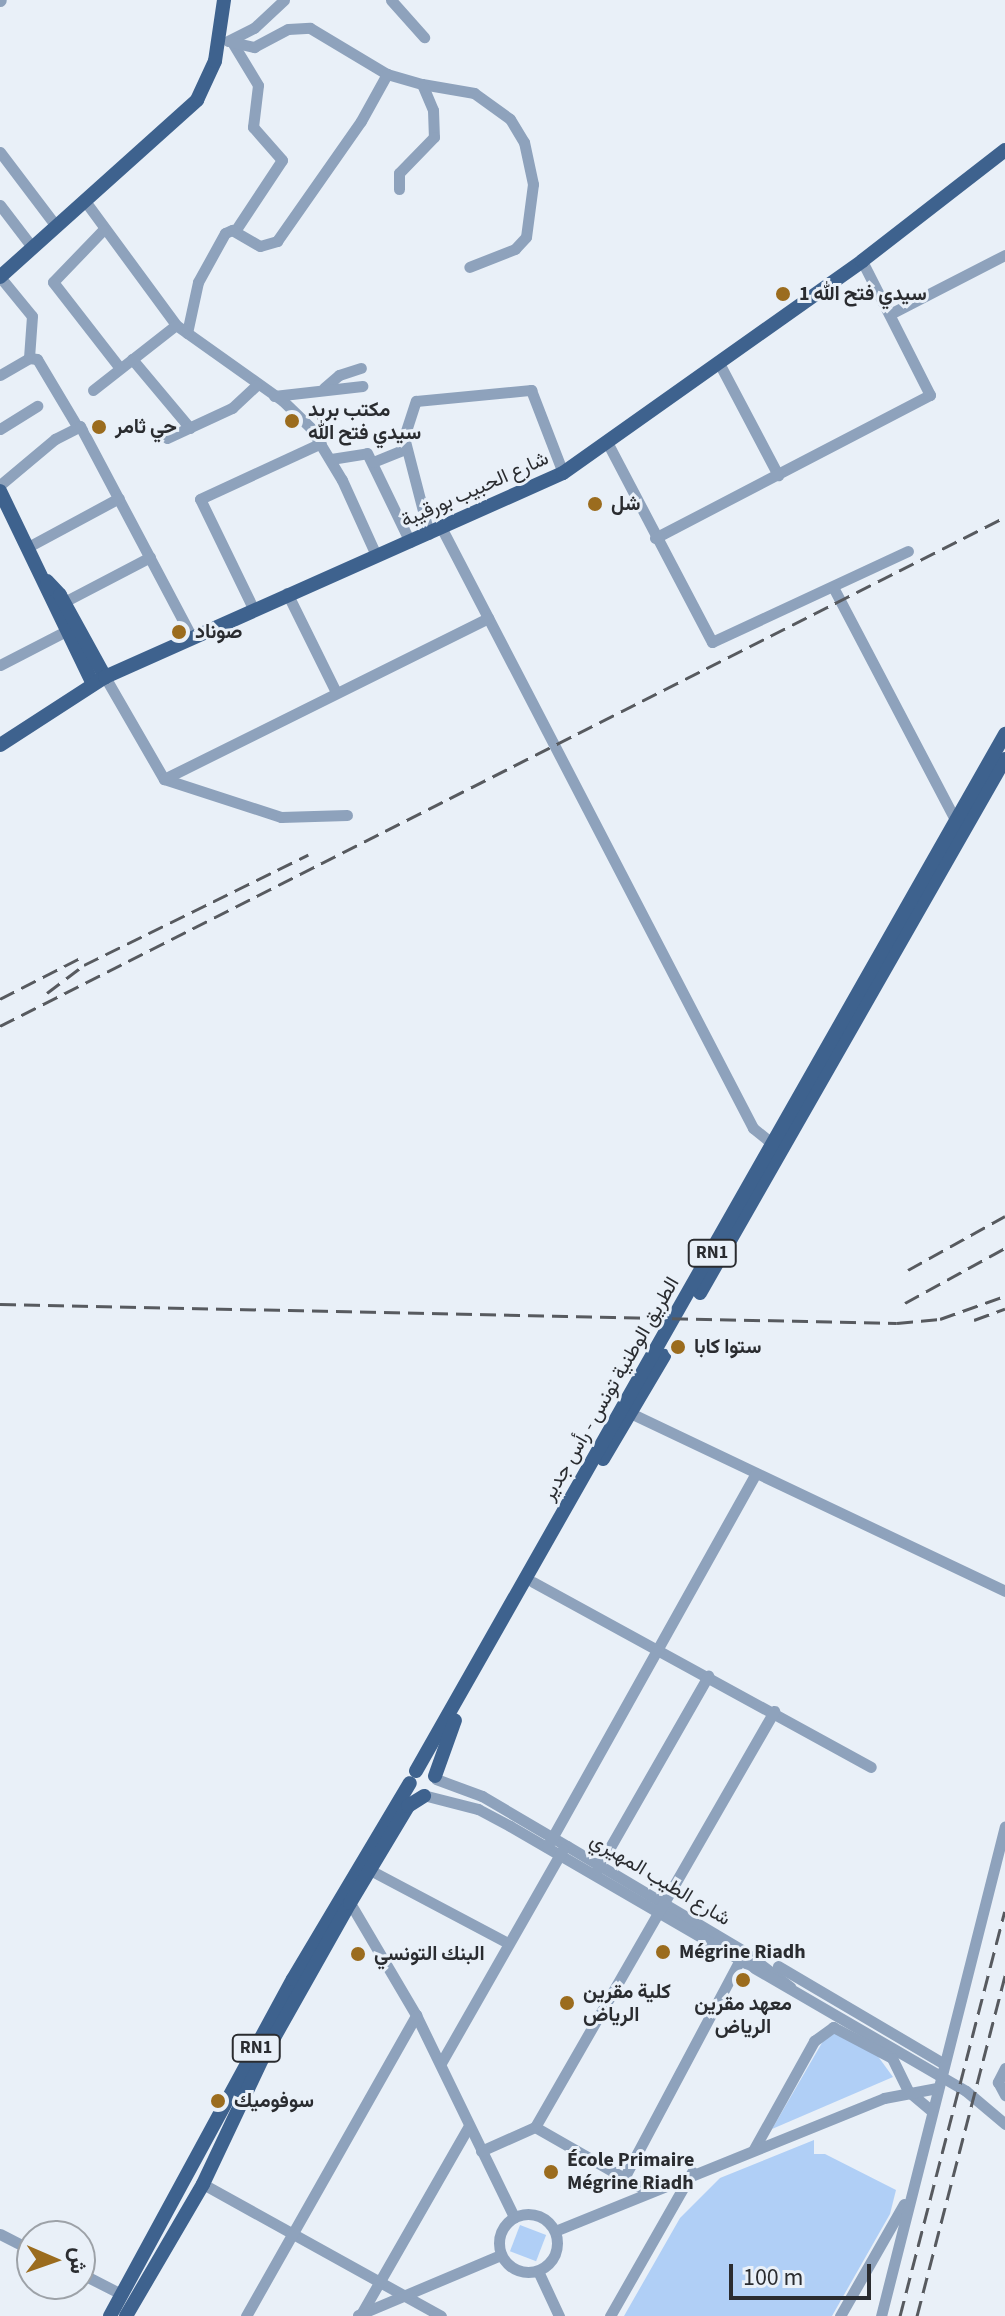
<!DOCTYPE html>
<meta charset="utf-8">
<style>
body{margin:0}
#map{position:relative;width:1005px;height:2316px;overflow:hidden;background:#e9f0f8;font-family:"Source Sans 3",Vazirmatn,sans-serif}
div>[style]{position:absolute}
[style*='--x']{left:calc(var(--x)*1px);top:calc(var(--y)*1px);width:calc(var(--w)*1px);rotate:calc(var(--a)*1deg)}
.green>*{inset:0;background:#b0cff6;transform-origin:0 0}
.minor>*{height:11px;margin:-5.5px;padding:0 5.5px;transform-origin:5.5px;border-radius:5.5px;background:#8ea2bc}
.minor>.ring{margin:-5.5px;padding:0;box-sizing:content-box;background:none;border:11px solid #8ea2bc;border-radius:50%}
.major>*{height:14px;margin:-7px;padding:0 7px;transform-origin:7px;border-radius:7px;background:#3e628e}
.rail>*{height:3px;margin-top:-1.5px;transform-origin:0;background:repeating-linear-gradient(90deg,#575a5f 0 16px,transparent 0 24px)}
.dots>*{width:22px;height:22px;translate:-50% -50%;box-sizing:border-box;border:4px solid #e9f0f8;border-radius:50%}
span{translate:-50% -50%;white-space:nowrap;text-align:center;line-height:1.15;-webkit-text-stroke:6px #e9f0f8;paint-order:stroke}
.shield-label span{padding:2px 6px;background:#e9f0f8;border:2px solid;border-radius:6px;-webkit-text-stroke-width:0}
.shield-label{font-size:18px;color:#2a2c30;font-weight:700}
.poi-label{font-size:20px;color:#2a2c30;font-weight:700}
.left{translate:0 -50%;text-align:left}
.street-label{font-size:20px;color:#2a2c30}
.north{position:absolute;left:16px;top:2220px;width:80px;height:80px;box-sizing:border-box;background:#e9f0f8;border:2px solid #9da2a8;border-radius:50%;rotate:92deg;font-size:22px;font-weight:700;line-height:32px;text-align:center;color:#2a2c30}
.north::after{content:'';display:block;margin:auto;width:28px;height:36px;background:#9b6c1e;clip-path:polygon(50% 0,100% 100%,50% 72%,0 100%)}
.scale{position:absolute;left:729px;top:2264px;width:142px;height:36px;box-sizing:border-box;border:4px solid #2a2c30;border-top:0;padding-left:10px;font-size:24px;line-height:28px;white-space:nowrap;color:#2a2c30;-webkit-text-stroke:6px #e9f0f8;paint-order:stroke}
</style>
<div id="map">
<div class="green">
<div style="clip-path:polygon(830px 2029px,877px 2055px,893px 2077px,772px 2129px)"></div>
<div style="clip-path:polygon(814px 2140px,814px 2154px,825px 2154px,896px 2190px,890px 2214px,832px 2316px,624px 2316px,680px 2218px,720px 2178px)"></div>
<div style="left:520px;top:2225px;width:28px;height:28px;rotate:21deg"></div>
</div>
<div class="minor">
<div style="--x:391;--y:0;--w:50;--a:48.3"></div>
<div style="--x:0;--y:1;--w:1;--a:-45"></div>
<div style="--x:228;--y:41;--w:29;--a:-27"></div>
<div style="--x:254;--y:28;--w:41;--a:-43"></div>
<div style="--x:422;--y:84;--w:53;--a:9.8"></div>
<div style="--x:474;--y:93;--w:44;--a:35.8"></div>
<div style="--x:510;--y:119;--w:27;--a:59"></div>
<div style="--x:524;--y:142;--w:43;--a:77.9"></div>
<div style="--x:533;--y:184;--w:53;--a:97.5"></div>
<div style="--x:526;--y:237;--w:16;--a:133"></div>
<div style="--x:515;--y:249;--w:49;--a:158.6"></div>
<div style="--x:0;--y:152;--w:93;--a:52.9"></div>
<div style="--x:85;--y:201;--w:154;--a:53.7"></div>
<div style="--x:176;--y:325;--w:131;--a:35.4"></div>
<div style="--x:283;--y:401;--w:37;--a:44"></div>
<div style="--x:310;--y:427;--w:62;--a:58.9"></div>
<div style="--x:342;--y:480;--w:82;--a:65.6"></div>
<div style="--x:0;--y:205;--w:53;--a:52.7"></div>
<div style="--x:103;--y:230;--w:72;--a:133.9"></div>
<div style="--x:53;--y:282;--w:109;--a:52.1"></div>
<div style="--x:235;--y:231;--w:85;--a:-56.5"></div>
<div style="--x:282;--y:160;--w:44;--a:-131.3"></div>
<div style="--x:253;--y:127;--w:42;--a:-83.2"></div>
<div style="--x:258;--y:85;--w:50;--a:-121.2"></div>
<div style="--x:232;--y:42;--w:23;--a:13"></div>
<div style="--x:254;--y:47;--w:38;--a:-28"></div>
<div style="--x:288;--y:29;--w:22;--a:-3"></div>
<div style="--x:310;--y:28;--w:90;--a:30.9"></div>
<div style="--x:387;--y:74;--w:36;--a:16"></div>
<div style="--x:422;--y:84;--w:28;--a:67"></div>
<div style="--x:433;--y:110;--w:27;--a:88"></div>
<div style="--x:434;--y:137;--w:50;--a:134.2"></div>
<div style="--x:399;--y:173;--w:16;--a:90"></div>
<div style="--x:0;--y:277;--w:50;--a:50.6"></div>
<div style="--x:32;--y:316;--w:42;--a:94.1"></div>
<div style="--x:890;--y:314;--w:129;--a:-27.2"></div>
<div style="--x:187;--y:333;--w:52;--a:-77.8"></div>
<div style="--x:198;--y:282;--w:56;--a:-61.1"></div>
<div style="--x:225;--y:233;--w:8;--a:-23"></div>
<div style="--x:232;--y:230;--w:32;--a:30"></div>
<div style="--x:260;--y:246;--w:18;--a:-16"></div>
<div style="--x:277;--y:241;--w:146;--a:-55"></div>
<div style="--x:361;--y:121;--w:54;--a:-61"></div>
<div style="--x:132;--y:359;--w:90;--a:50"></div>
<div style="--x:719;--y:363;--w:127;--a:62.2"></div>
<div style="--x:0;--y:375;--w:34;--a:-30"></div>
<div style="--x:29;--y:358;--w:8;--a:7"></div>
<div style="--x:37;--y:359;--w:78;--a:59.2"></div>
<div style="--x:324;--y:388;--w:20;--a:-41"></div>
<div style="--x:339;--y:375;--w:23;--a:-18"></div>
<div style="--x:93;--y:390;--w:105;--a:-38.1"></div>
<div style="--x:274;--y:396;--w:89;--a:-6.5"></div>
<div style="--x:0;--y:429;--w:44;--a:-31.9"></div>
<div style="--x:167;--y:438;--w:72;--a:-24.8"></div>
<div style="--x:232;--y:408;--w:33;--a:-43"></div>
<div style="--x:607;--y:442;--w:226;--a:62.3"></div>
<div style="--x:712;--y:642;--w:216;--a:-24.9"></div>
<div style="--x:331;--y:459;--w:36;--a:-9"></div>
<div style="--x:367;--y:453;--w:99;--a:64.2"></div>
<div style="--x:373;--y:462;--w:35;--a:-22"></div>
<div style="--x:0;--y:485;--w:72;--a:-39.9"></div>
<div style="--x:55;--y:439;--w:28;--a:-27"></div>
<div style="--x:80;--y:426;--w:238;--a:62.1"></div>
<div style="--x:442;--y:529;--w:675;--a:62.56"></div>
<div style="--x:753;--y:1128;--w:32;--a:39"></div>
<div style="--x:429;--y:534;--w:100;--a:-104.5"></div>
<div style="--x:404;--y:437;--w:38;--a:-72"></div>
<div style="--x:416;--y:401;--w:116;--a:-5.5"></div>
<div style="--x:531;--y:390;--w:89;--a:68.9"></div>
<div style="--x:655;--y:538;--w:310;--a:-27.5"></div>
<div style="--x:930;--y:395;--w:150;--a:-116.9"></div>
<div style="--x:28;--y:547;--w:103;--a:-28.3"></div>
<div style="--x:833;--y:587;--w:271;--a:62.3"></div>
<div style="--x:287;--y:593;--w:110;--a:63.7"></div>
<div style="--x:64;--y:602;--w:97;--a:-27.6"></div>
<div style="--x:253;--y:608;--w:121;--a:-115.9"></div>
<div style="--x:200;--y:499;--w:133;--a:-24.8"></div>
<div style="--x:0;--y:665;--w:74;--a:-27.3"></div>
<div style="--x:105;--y:677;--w:118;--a:60"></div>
<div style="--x:164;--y:779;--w:123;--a:18"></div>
<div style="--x:281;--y:817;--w:66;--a:-1.7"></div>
<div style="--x:164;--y:779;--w:362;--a:-26.4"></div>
<div style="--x:624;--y:1410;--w:422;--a:25.4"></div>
<div style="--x:533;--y:1582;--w:385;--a:28.7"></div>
<div style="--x:436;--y:1779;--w:49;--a:20.3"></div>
<div style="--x:482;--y:1796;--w:99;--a:30.5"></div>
<div style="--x:567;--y:1846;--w:204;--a:30.7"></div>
<div style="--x:742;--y:1950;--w:61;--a:37.6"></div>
<div style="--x:427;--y:1796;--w:53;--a:14.3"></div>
<div style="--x:478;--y:1809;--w:36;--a:28"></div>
<div style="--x:510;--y:1826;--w:527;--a:30.16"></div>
<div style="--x:966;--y:2091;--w:51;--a:40.2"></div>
<div style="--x:547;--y:1847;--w:428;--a:-60.8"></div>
<div style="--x:370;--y:1870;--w:156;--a:27.9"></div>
<div style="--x:597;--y:1870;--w:224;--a:-60.2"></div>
<div style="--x:350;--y:1903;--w:130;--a:59.5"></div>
<div style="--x:416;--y:2015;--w:225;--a:64.1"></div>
<div style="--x:778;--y:1966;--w:191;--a:30.5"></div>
<div style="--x:441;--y:2063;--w:246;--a:-60.3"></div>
<div style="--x:1005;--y:2068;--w:16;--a:117"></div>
<div style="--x:998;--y:2082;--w:15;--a:62"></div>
<div style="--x:535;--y:2127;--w:129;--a:29.7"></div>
<div style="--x:754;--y:2149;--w:124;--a:-60.9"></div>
<div style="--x:814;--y:2041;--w:24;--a:-36"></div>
<div style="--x:833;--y:2027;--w:67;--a:27.7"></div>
<div style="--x:892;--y:2058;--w:37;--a:64"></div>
<div style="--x:908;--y:2091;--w:31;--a:40"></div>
<div style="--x:481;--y:2151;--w:59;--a:-24"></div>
<div style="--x:535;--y:2127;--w:480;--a:-60.1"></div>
<div style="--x:624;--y:2178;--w:247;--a:-62"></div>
<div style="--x:203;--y:2184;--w:272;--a:29"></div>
<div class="ring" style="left:499px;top:2214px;width:47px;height:47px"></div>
<div style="--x:555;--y:2231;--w:355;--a:-22"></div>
<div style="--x:884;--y:2098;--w:54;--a:-10.7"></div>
<div style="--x:0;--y:2234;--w:36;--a:27"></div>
<div style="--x:538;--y:2271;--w:50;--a:65"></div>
<div style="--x:80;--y:2273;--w:46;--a:27.1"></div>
<div style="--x:358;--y:2315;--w:155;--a:-22.8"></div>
<div style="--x:246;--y:2316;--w:346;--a:-60.5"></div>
<div style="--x:360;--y:2316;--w:219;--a:-60.2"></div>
<div style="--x:610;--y:2316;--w:166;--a:-60.3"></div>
<div style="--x:840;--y:2316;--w:129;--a:-60.3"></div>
<div style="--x:881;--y:2316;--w:505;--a:-75.8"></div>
</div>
<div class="major">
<div style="--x:0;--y:277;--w:265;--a:-41.9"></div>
<div style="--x:197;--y:100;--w:43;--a:-65.2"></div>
<div style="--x:215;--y:61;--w:62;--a:-81.6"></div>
<div style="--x:0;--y:491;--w:214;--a:64.3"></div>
<div style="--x:47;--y:581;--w:19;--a:47"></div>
<div style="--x:60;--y:595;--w:94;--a:61.2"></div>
<div style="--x:0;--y:745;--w:125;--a:-32.9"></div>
<div style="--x:105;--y:677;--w:501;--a:-24.01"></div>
<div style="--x:563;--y:473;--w:367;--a:-35.3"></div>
<div style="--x:862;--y:261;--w:181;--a:-37.8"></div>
<div style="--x:700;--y:1293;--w:615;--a:-60.27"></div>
<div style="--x:603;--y:1459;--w:120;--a:-59.4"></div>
<div style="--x:416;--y:1771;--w:1193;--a:-60.4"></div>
<div style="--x:435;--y:1776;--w:59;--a:-70.3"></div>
<div style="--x:110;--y:2316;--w:383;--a:-61.5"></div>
<div style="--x:293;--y:1979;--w:228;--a:-59.2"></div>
<div style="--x:126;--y:2316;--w:153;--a:-59.7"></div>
<div style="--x:203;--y:2184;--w:138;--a:-64.7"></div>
<div style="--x:262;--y:2059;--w:179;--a:-60.6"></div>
<div style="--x:350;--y:1903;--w:113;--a:-59.1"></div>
<div style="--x:408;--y:1806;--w:19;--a:-32"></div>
</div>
<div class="rail">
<div style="--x:47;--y:993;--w:46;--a:-37.1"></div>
<div style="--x:84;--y:965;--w:250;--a:-26.2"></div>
<div style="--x:0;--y:999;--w:90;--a:-27.1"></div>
<div style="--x:0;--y:1026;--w:1127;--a:-26.86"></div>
<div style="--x:908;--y:1270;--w:111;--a:-29.1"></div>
<div style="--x:905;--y:1303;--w:114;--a:-28.8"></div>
<div style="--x:0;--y:1304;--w:897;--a:1.21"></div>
<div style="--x:897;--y:1323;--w:43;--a:-5.3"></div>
<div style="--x:940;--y:1319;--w:69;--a:-19.5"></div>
<div style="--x:974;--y:1320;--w:33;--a:-20"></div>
<div style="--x:900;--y:2316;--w:418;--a:-75.5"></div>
<div style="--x:917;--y:2316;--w:352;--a:-75.5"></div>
</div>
<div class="dots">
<div style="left:783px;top:294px;background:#9b6c1e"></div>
<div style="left:292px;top:421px;background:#9b6c1e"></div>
<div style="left:99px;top:427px;background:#9b6c1e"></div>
<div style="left:595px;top:504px;background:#9b6c1e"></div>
<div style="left:179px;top:632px;background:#9b6c1e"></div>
<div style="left:678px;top:1347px;background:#9b6c1e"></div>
<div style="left:663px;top:1952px;background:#9b6c1e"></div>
<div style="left:358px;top:1954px;background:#9b6c1e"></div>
<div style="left:743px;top:1980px;background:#9b6c1e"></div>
<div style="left:567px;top:2003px;background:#9b6c1e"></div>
<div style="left:218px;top:2101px;background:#9b6c1e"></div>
<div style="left:551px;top:2172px;background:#9b6c1e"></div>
</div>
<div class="shield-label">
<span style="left:712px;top:1253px">RN1</span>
<span style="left:256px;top:2048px">RN1</span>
</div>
<div class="poi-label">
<span class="left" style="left:799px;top:294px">سيدي فتح الله 1</span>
<span class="left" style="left:308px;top:422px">مكتب بريد<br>سيدي فتح الله</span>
<span class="left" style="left:115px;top:427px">حي ثامر</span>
<span class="left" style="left:611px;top:504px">شل</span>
<span class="left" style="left:195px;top:632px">صوناد</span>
<span class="left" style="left:694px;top:1347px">ستوا كابا</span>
<span class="left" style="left:679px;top:1952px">Mégrine Riadh</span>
<span class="left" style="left:374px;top:1954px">البنك التونسي</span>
<span class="left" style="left:583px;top:2004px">كلية مقرين<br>الرياض</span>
<span style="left:743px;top:2016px">معهد مقرين<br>الرياض</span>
<span class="left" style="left:234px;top:2101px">سوفوميك</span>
<span class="left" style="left:567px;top:2172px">École Primaire<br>Mégrine Riadh</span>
</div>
<div class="street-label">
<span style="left:475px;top:490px;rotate:-24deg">شارع الحبيب بورقيبة</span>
<span style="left:611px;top:1389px;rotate:-60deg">الطريق الوطنية تونس - رأس جدير</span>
<span style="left:660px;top:1880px;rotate:31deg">شارع الطيب المهيري</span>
</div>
<div class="north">ش</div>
<div class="scale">100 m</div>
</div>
